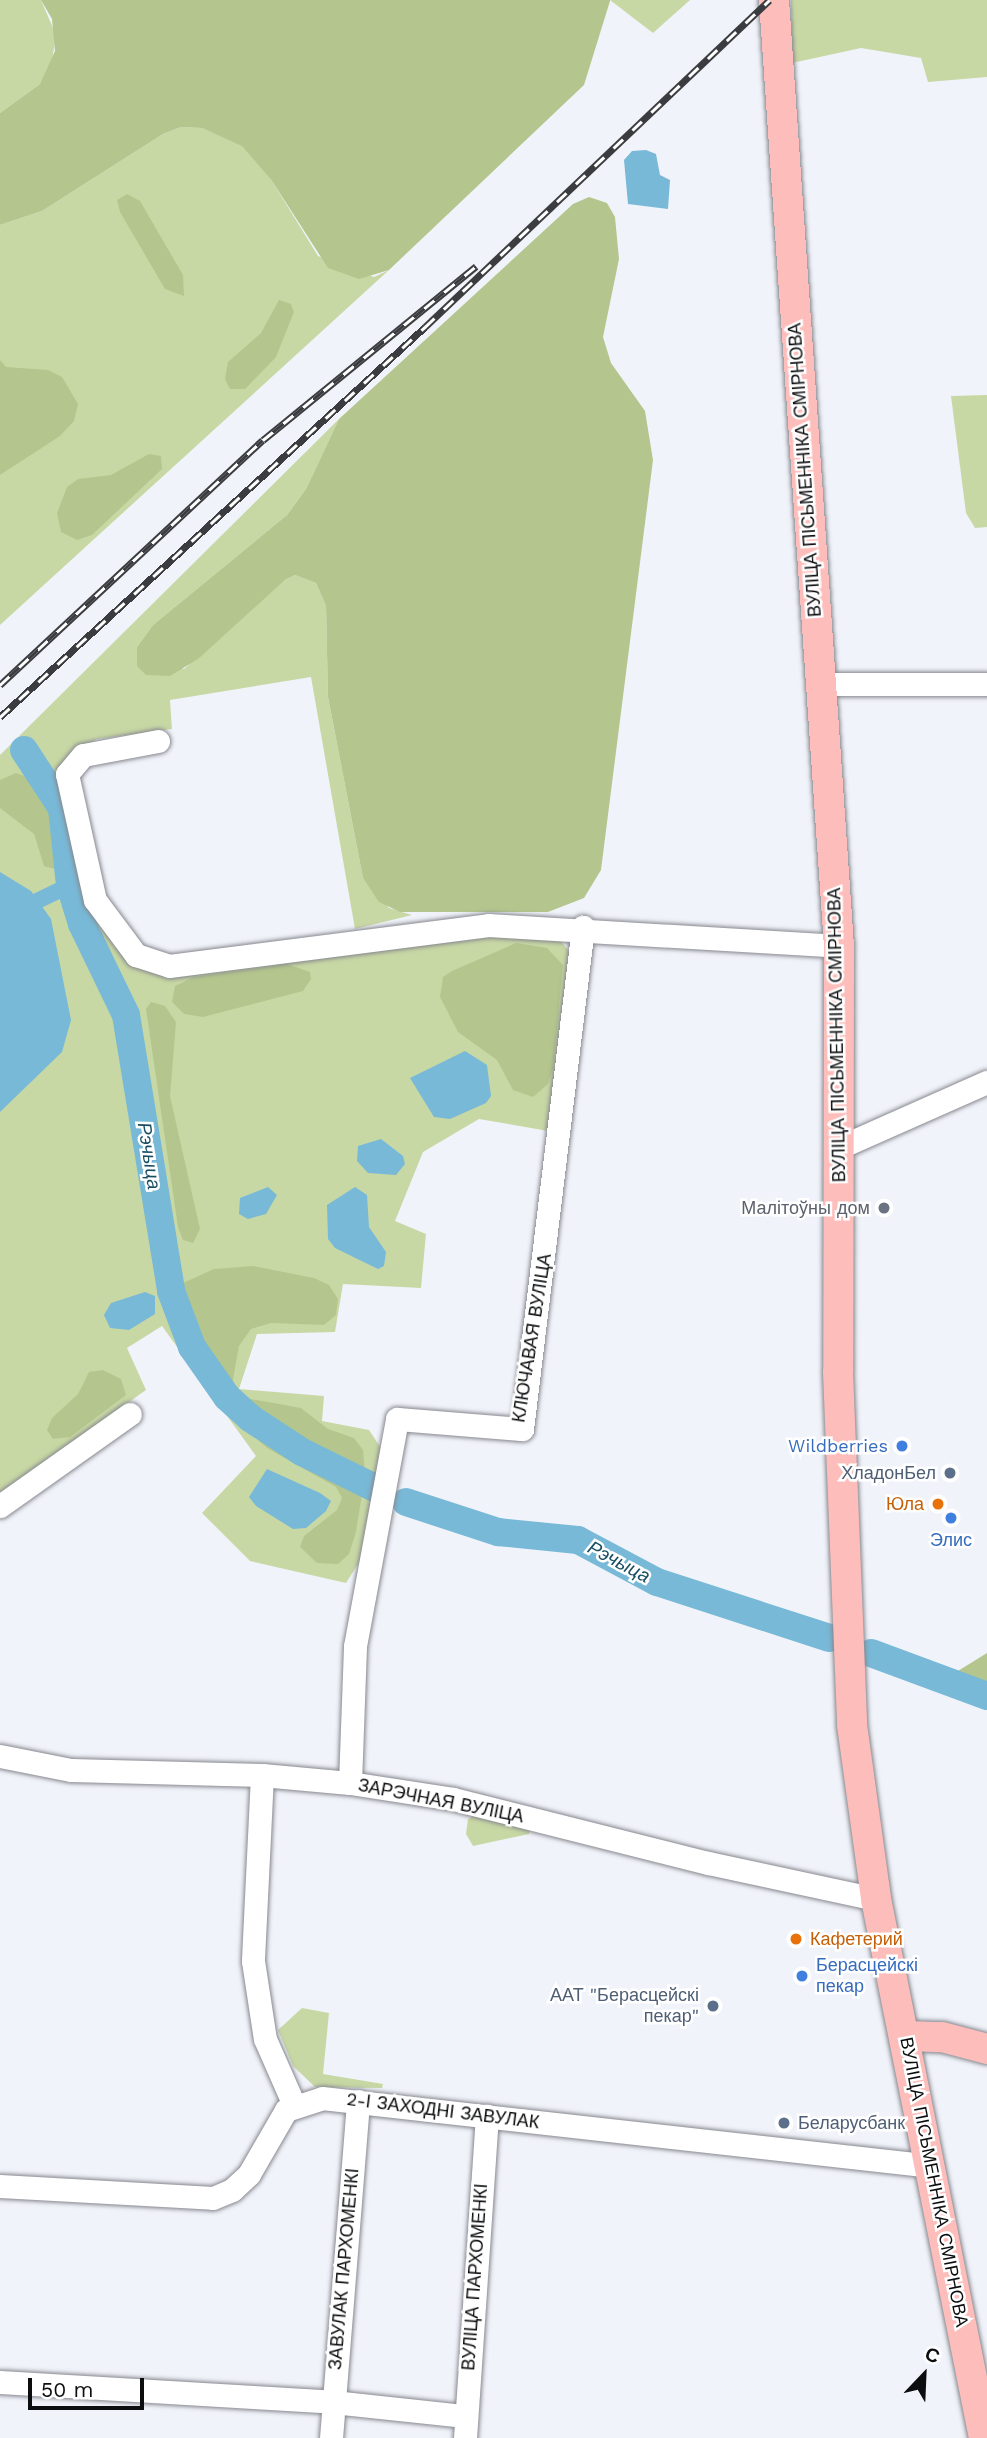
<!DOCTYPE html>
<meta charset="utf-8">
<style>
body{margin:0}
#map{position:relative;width:987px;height:2438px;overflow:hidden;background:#f1f3fa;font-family:"Work Sans",sans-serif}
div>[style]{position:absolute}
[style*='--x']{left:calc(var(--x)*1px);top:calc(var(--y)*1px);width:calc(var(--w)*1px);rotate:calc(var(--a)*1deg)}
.green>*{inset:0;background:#c8d8a4}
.forest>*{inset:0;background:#b4c68d}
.water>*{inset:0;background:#78b9d7}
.canal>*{height:16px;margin:-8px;padding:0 8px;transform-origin:8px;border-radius:8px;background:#78b9d7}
.river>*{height:28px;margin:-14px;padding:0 14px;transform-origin:14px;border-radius:14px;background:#78b9d7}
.roads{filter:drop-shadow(0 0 2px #87888f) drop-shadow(0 0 2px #87888f)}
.minor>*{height:23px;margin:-11.5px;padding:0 11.5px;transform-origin:11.5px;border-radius:11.5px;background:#fff}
.major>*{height:30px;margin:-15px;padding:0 15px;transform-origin:15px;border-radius:15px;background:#fdbebb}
.rail>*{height:7px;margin-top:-3.5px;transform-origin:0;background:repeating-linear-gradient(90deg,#fff 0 13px,#3b3c3f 0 26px);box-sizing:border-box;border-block:2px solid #3b3c3f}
.dots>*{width:19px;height:19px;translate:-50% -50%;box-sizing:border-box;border:4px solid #fff;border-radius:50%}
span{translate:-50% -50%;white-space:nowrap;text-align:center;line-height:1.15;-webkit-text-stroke:5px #fff;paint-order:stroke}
.street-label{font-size:18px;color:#0c0d0f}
.worship-label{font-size:18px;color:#5b616d}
.right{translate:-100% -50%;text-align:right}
.shop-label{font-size:18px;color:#366cbe}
.left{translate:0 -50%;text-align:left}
.service-label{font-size:18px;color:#4e5e75}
.food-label{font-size:18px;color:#c56008}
.water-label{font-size:19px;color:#184d62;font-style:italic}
.north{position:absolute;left:889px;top:2340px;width:70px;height:70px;-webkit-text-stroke:5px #fff;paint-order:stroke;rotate:23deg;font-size:19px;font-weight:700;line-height:28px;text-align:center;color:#0c0d0f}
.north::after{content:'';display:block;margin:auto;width:24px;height:32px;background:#0c0d0f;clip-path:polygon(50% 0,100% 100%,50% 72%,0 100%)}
.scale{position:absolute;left:28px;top:2378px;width:116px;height:32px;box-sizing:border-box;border:4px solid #0c0d0f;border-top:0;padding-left:9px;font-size:21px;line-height:24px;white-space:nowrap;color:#0c0d0f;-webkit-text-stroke:5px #fff;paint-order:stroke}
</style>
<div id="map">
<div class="green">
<div style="clip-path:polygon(0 0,41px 0,56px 35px,51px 67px,40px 84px,0 113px)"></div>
<div style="clip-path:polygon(610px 0,690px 0,653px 33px)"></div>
<div style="clip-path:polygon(791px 0,987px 0,987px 77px,928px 82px,921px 58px,861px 48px,792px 63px)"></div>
<div style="clip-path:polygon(181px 127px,202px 128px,242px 145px,272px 181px,318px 256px,374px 277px,389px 270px,0 625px,0 225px,42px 211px,163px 134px)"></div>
<div style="clip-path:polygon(987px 395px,987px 527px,975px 528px,966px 513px,951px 396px)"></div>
<div style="clip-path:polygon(339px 419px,306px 489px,287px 515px,153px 625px,137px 647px,184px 669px,285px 580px,295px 575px,316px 583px,326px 606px,328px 697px,363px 878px,389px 908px,412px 915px,355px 929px,311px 677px,170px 700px,172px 729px,97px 739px,74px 753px,92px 902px,136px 958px,497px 932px,556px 935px,572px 955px,554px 1132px,479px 1119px,423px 1152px,395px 1221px,426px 1234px,421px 1288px,343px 1284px,335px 1332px,257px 1334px,239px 1389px,324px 1396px,322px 1421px,369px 1430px,381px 1448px,360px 1561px,346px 1583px,250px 1561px,202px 1513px,256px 1456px,162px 1326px,127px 1348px,146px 1390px,0 1493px,0 755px)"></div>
<div style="clip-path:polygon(475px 1815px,530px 1829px,529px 1834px,473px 1846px,466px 1834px,468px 1819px)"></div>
<div style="clip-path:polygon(302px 2008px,329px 2013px,323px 2074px,383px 2084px,382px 2088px,315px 2087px,293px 2066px,278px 2030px)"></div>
</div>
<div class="forest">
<div style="clip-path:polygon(41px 0,610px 0,610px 1px,584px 85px,389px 270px,359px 279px,328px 268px,272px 181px,242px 146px,202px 128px,181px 127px,163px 134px,42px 211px,0 225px,0 113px,40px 84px,55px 51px,52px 19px)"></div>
<div style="clip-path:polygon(127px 194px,140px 201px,183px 275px,184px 296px,165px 289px,120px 212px,117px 200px)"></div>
<div style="clip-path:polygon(589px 197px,607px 203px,615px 217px,619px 259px,603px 337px,611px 363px,645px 411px,653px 460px,601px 870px,584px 898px,548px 912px,400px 912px,379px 902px,363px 878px,328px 697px,326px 606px,316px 583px,295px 575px,285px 580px,198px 659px,170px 676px,146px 675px,137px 666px,137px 647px,153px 625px,287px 515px,306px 489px,339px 419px,573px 204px)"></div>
<div style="clip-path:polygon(279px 300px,291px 304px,294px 312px,276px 357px,245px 389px,230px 389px,225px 379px,228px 362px,261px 333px)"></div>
<div style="clip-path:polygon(0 360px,6px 367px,48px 370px,62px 377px,78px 404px,74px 421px,60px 436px,0 475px)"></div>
<div style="clip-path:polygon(149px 454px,161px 456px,162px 469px,92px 535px,77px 540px,61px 532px,57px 513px,67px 487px,78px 479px,111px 475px)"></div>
<div style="clip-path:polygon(16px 773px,39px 781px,48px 792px,60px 829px,63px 861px,58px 870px,44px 866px,34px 834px,0 808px,0 780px)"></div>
<div style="clip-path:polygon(516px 943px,547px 948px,563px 965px,553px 1068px,548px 1084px,533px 1097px,513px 1090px,497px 1060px,458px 1032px,440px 997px,443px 977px,452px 971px)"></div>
<div style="clip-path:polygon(287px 964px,310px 972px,311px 979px,303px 991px,203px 1017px,184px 1014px,172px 1002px,175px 986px,194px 977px)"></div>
<div style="clip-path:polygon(151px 1002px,165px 1006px,176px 1022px,170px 1096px,200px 1229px,193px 1243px,183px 1240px,178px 1227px,146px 1009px)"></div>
<div style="clip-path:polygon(253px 1266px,314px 1278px,329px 1285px,338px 1299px,336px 1315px,324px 1325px,271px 1323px,251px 1329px,239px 1346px,233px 1379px,234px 1387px,245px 1398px,301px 1408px,328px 1429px,354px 1438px,363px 1450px,365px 1475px,356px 1532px,349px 1554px,338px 1564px,317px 1563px,300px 1547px,304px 1536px,337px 1510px,342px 1498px,336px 1487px,267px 1448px,245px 1428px,184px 1349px,168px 1320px,167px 1305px,183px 1283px,214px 1269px)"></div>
<div style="clip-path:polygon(103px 1370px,121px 1379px,126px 1395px,70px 1437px,53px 1439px,47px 1430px,52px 1418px,78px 1394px,89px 1372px)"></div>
<div style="clip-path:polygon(987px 1653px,987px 1708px,955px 1693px,953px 1674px)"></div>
</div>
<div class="water">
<div style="clip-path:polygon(646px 150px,656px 154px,660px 175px,670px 180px,668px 209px,628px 204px,624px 160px,632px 151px)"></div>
<div style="clip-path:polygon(0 872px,31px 891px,51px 919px,71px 1020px,62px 1052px,0 1112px)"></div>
<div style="clip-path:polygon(465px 1051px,487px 1065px,491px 1096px,486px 1103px,450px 1119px,434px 1117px,410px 1078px)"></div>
<div style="clip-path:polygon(381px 1139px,403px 1156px,405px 1164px,396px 1175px,368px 1173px,357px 1161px,358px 1146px)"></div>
<div style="clip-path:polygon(268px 1187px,277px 1195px,266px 1214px,248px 1219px,239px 1214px,240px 1198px)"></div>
<div style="clip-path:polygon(355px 1187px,367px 1195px,369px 1227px,386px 1252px,384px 1266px,378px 1269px,335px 1248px,328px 1239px,327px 1205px)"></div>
<div style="clip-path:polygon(145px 1292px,155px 1296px,155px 1314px,129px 1330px,110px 1328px,104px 1315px,111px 1303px)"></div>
<div style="clip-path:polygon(267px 1469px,320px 1493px,331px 1501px,326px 1511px,306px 1528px,293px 1529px,256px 1506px,249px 1497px)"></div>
</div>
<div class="canal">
<div style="--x:0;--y:919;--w:78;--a:-25.9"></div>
</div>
<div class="river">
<div style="--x:24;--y:750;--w:69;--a:56.8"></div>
<div style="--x:62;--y:808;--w:77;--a:84.1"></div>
<div style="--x:70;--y:885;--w:41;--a:72.9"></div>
<div style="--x:82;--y:924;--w:101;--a:64.2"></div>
<div style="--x:126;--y:1015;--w:280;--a:80.7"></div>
<div style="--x:171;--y:1291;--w:60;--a:69.4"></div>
<div style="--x:192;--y:1347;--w:61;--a:55"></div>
<div style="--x:227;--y:1397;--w:31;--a:42"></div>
<div style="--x:250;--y:1418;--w:62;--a:33.2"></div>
<div style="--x:302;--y:1452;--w:81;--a:26.3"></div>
<div style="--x:406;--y:1502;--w:97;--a:18.1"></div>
<div style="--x:498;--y:1532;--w:80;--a:5.7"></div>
<div style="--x:578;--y:1540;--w:89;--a:28"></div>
<div style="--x:657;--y:1582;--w:181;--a:18"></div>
<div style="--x:871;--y:1653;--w:124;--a:20.3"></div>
</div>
<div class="roads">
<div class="minor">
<div style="--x:819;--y:684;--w:168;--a:0"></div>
<div style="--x:158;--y:741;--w:76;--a:169.4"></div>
<div style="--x:83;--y:755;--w:25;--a:130"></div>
<div style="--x:67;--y:774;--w:129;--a:77.5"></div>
<div style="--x:95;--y:900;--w:69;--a:53.3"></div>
<div style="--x:136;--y:955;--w:35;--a:18"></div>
<div style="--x:169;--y:966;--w:322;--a:-7.3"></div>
<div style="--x:488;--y:925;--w:352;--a:3.4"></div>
<div style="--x:840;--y:1147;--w:161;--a:-23.9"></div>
<div style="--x:0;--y:1506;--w:159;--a:-35.3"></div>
<div style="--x:0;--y:1756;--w:72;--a:11.2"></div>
<div style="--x:71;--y:1770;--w:191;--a:1.5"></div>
<div style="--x:262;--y:1775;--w:88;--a:5.2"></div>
<div style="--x:350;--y:1783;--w:104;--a:8.8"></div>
<div style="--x:453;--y:1799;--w:263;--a:14.1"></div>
<div style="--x:708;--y:1863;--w:172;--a:12.1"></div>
<div style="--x:262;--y:1775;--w:186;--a:92.8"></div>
<div style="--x:253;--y:1961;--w:79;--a:81.3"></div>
<div style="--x:265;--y:2039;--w:72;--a:66.3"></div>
<div style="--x:350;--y:1783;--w:137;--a:-87.9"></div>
<div style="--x:355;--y:1646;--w:231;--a:-79.5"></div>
<div style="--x:397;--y:1419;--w:125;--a:4.6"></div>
<div style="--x:522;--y:1429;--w:506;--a:-83.07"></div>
<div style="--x:0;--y:2186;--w:213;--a:3.2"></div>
<div style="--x:213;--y:2198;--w:21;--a:-23"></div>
<div style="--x:232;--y:2190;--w:23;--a:-43"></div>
<div style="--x:249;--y:2174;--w:74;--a:-60"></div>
<div style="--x:286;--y:2110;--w:38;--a:-18"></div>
<div style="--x:322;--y:2098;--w:614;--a:6.36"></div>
<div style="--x:0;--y:2382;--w:334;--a:3.4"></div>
<div style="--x:333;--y:2402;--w:133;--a:6.1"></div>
<div style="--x:331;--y:2438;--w:338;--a:-85.4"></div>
<div style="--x:465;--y:2438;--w:323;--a:-86.1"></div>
</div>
<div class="major">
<div style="--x:774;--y:0;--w:948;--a:86.07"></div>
<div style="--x:839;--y:946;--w:426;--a:90.1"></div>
<div style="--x:838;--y:1372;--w:353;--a:87.7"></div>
<div style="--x:852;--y:1725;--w:176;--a:82.1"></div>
<div style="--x:876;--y:1899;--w:550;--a:78.67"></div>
<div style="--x:906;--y:2036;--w:36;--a:2"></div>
<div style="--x:942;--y:2037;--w:47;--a:14.9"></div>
</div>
</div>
<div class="rail">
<div style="--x:0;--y:685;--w:359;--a:-43"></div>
<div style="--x:263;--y:440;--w:275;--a:-39.2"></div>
<div style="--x:0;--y:717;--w:577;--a:-42.54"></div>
<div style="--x:425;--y:327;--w:475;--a:-43.5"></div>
</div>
<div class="dots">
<div style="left:884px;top:1208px;background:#6b7280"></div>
<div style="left:902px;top:1446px;background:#3f7fe0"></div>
<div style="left:950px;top:1473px;background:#5c6f8a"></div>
<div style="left:938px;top:1504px;background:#e8710a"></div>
<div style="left:951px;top:1518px;background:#3f7fe0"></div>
<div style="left:796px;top:1939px;background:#e8710a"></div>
<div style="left:802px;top:1976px;background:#3f7fe0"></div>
<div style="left:713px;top:2006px;background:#5c6f8a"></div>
<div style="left:784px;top:2123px;background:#5c6f8a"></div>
</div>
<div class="street-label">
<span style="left:805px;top:470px;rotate:-94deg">ВУЛІЦА ПІСЬМЕННІКА СМІРНОВА</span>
<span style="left:837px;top:1035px;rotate:-91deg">ВУЛІЦА ПІСЬМЕННІКА СМІРНОВА</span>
<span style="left:532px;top:1338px;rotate:-81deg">КЛЮЧАВАЯ ВУЛІЦА</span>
<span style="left:441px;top:1801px;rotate:11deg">ЗАРЭЧНАЯ ВУЛІЦА</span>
<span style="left:443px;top:2111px;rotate:7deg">2-І ЗАХОДНІ ЗАВУЛАК</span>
<span style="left:934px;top:2182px;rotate:79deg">ВУЛІЦА ПІСЬМЕННІКА СМІРНОВА</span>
<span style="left:344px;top:2269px;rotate:-85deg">ЗАВУЛАК ПАРХОМЕНКІ</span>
<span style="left:475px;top:2277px;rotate:-86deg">ВУЛІЦА ПАРХОМЕНКІ</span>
</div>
<div class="worship-label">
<span class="right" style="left:870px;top:1208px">Малітоўны дом</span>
</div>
<div class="shop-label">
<span class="right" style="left:888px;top:1446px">Wildberries</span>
<span style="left:951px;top:1540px">Элис</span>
<span class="left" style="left:816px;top:1976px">Берасцейскі<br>пекар</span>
</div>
<div class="service-label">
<span class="right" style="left:936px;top:1473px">ХладонБел</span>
<span class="right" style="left:699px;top:2006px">ААТ "Берасцейскі<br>пекар"</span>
<span class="left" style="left:798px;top:2123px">Беларусбанк</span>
</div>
<div class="food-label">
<span class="right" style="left:924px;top:1504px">Юла</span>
<span class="left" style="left:810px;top:1939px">Кафетерий</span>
</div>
<div class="water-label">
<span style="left:149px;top:1156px;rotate:81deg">Рэчыца</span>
<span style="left:619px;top:1562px;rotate:28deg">Рэчыца</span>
</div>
<div class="north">С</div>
<div class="scale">50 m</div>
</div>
